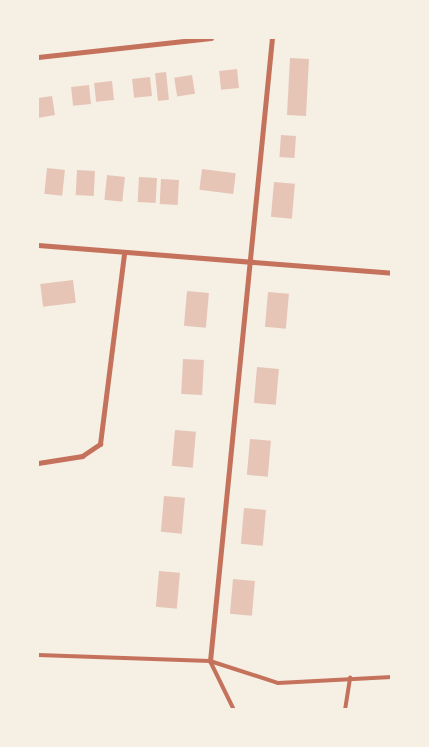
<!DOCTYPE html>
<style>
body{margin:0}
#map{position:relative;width:429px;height:747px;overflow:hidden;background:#f6efe4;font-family:Rubik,sans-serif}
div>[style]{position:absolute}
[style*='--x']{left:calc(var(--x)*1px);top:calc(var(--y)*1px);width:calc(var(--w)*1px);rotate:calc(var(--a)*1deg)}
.building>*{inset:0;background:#e6c5b7;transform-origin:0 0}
.service>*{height:4px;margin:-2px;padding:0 2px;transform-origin:2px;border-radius:2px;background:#c5725c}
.minor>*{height:5px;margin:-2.5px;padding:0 2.5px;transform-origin:2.5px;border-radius:2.5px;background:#c5725c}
span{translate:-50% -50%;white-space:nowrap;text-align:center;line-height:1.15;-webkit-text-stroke:4px #f6efe4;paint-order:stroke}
.frame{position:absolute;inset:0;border:39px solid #f6efe4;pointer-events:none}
</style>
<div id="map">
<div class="building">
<div style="left:290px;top:58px;width:19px;height:57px;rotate:3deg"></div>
<div style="left:237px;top:69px;width:19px;height:18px;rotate:84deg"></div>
<div style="left:166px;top:72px;width:28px;height:11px;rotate:84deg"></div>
<div style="left:192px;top:75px;width:19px;height:18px;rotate:81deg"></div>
<div style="left:150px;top:77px;width:19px;height:18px;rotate:84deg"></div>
<div style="left:112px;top:81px;width:19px;height:18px;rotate:84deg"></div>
<div style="left:89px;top:85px;width:19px;height:18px;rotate:84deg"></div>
<div style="clip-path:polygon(52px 96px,55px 115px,38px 118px,38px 98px)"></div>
<div style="left:281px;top:135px;width:15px;height:22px;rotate:4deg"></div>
<div style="left:47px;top:168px;width:18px;height:26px;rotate:6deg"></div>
<div style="left:202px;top:169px;width:34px;height:21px;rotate:7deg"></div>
<div style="left:77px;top:170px;width:18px;height:25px;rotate:3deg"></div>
<div style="left:107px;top:175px;width:18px;height:25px;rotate:6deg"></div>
<div style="left:139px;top:177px;width:18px;height:25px;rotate:3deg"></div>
<div style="left:161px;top:179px;width:18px;height:25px;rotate:3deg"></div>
<div style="left:274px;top:182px;width:21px;height:35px;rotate:5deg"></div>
<div style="left:73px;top:280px;width:23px;height:33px;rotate:83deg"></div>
<div style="left:187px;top:291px;width:22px;height:35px;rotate:5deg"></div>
<div style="left:268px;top:292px;width:21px;height:35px;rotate:5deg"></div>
<div style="left:183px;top:359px;width:21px;height:35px;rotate:3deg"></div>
<div style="left:257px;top:367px;width:22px;height:36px;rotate:5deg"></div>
<div style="left:175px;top:430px;width:21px;height:36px;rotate:5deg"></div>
<div style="left:250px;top:439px;width:21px;height:36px;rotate:5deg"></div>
<div style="left:164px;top:496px;width:21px;height:36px;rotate:5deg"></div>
<div style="left:244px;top:508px;width:22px;height:36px;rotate:5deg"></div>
<div style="left:159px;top:571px;width:21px;height:36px;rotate:5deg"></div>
<div style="left:233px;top:579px;width:22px;height:35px;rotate:5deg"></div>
</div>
<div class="service">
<div style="--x:38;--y:655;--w:172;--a:2"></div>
<div style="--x:210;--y:661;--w:71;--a:17.9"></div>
<div style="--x:278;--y:683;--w:114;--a:-3"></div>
<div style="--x:210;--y:661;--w:55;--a:63.9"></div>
<div style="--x:345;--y:710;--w:33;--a:-81"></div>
</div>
<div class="minor">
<div style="--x:38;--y:57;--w:174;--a:-6.3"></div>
<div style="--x:38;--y:245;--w:355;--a:4.5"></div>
<div style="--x:38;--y:463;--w:45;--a:-9"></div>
<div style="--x:82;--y:456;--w:22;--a:-34"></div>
<div style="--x:100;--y:444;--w:191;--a:-82.8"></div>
<div style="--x:210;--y:661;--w:626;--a:-84.32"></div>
</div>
<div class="frame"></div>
</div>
